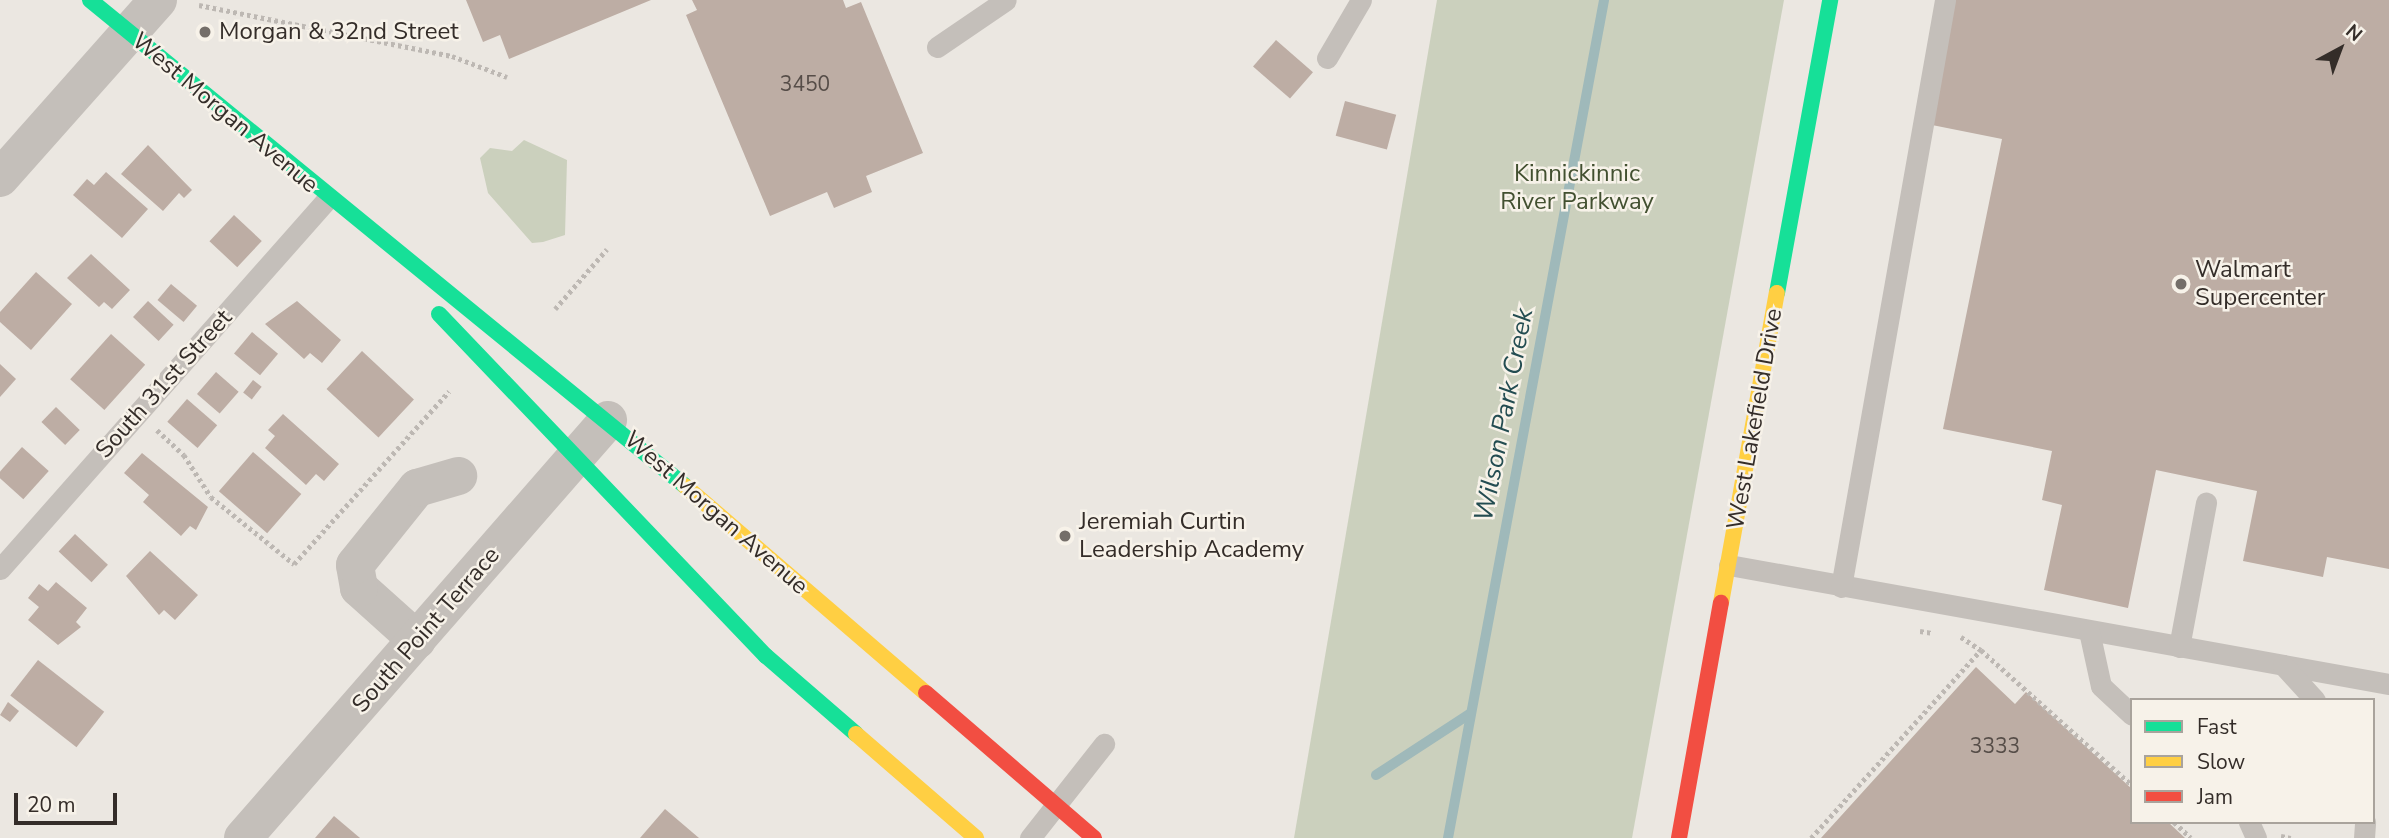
<!DOCTYPE html>
<style>
body{margin:0}
#map{position:relative;width:2389px;height:838px;overflow:hidden;background:#ebe7e1;font-family:"Nunito Sans",sans-serif}
div>[style]{position:absolute}
[style*='--x']{left:calc(var(--x)*1px);top:calc(var(--y)*1px);width:calc(var(--w)*1px);rotate:calc(var(--a)*1deg)}
.green>*{inset:0;background:#cbd0bd}
.stream>*{height:10px;margin:-5px;padding:0 5px;transform-origin:5px;border-radius:5px;background:#9fb9ba}
.building>*{inset:0;background:#bdada4;transform-origin:0 0}
.path>*{height:4.5px;margin-top:-2.25px;transform-origin:0;background:repeating-linear-gradient(90deg,#bdb8b3 0 3.5px,transparent 0 7px)}
.lane>*{height:21px;margin:-10.5px;padding:0 10.5px;transform-origin:10.5px;border-radius:10.5px;background:#c4bfba}
.street>*{height:38px;margin:-19px;padding:0 19px;transform-origin:19px;border-radius:19px;background:#c4bfba}
.fast>*{height:16px;margin:-8px;padding:0 8px;transform-origin:8px;border-radius:8px;background:#16e098}
.slow>*{height:16px;margin:-8px;padding:0 8px;transform-origin:8px;border-radius:8px;background:#ffcf43}
.jam>*{height:16px;margin:-8px;padding:0 8px;transform-origin:8px;border-radius:8px;background:#f24e42}
.dots>*{width:19px;height:19px;translate:-50% -50%;box-sizing:border-box;border:4px solid #f7f2e9;border-radius:50%}
span{translate:-50% -50%;white-space:nowrap;text-align:center;line-height:1.15;-webkit-text-stroke:5px #f7f2e9;paint-order:stroke}
.number-label{font-size:21px;color:#564d48}
.number-label span{-webkit-text-stroke-width:0}
.poi-label{font-size:24px;color:#342d29}
.left{translate:0 -50%;text-align:left}
.street-label{font-size:24px;color:#342d29}
.park-label{font-size:24px;color:#425030}
.water-label{font-size:26px;color:#234c51;font-style:italic}
.legend{position:absolute;left:2130px;top:698px;width:245px;height:126px;box-sizing:border-box;background:#f7f2e9;border:2px solid #a9a39c;margin:0;padding:9px 12px;list-style:none;font-size:21px;color:#342d29}
.legend li{display:flex;align-items:center;gap:14px;height:35px}
.legend b{width:35px;border:2px solid #a9a39c}
.north{position:absolute;left:2305px;top:14px;width:70px;height:70px;-webkit-text-stroke:5px #f7f2e9;paint-order:stroke;rotate:41deg;font-size:19px;font-weight:700;line-height:28px;text-align:center;color:#342d29}
.north::after{content:'';display:block;margin:auto;width:24px;height:32px;background:#342d29;clip-path:polygon(50% 0,100% 100%,50% 72%,0 100%)}
.scale{position:absolute;left:14px;top:793px;width:103px;height:32px;box-sizing:border-box;border:4px solid #342d29;border-top:0;padding-left:9px;font-size:21px;line-height:24px;white-space:nowrap;color:#342d29;-webkit-text-stroke:5px #f7f2e9;paint-order:stroke}
</style>
<div id="map">
<div class="green">
<div style="clip-path:polygon(1437px 0,1784px 0,1632px 838px,1294px 838px)"></div>
<div style="clip-path:polygon(524px 140px,567px 160px,565px 235px,543px 242px,532px 243px,488px 193px,480px 158px,490px 148px,512px 151px)"></div>
</div>
<div class="stream">
<div style="--x:1376;--y:775;--w:113;--a:-33.1"></div>
<div style="--x:1448;--y:838;--w:852;--a:-79.45"></div>
</div>
<div class="building">
<div style="clip-path:polygon(466px 0,651px 0,509px 59px,500px 35px,483px 42px)"></div>
<div style="clip-path:polygon(692px 0,843px 0,846px 8px,861px 2px,923px 153px,866px 176px,872px 192px,834px 208px,827px 192px,770px 216px,686px 15px,697px 10px)"></div>
<div style="clip-path:polygon(1952px 0,2389px 0,2389px 569px,2327px 557px,2323px 577px,2243px 561px,2257px 491px,2156px 470px,2128px 608px,2044px 590px,2062px 505px,2042px 500px,2052px 451px,1943px 429px,2002px 139px,1927px 124px)"></div>
<div style="left:1276px;top:40px;width:49px;height:35px;rotate:41deg"></div>
<div style="left:1345px;top:101px;width:53px;height:36px;rotate:15deg"></div>
<div style="clip-path:polygon(148px 145px,192px 190px,184px 198px,179px 193px,163px 211px,121px 174px)"></div>
<div style="clip-path:polygon(106px 172px,148px 209px,122px 238px,73px 195px,87px 179px,94px 185px)"></div>
<div style="left:234px;top:215px;width:38px;height:36px;rotate:43deg"></div>
<div style="clip-path:polygon(91px 254px,130px 290px,112px 309px,104px 302px,99px 307px,67px 278px)"></div>
<div style="clip-path:polygon(36px 272px,72px 304px,31px 350px,0 322px,0 312px)"></div>
<div style="left:171px;top:284px;width:34px;height:21px;rotate:40deg"></div>
<div style="left:148px;top:301px;width:35px;height:22px;rotate:43deg"></div>
<div style="clip-path:polygon(297px 301px,341px 340px,322px 363px,310px 353px,304px 359px,265px 324px)"></div>
<div style="left:252px;top:332px;width:34px;height:28px;rotate:40deg"></div>
<div style="left:111px;top:334px;width:46px;height:61px;rotate:42deg"></div>
<div style="left:362px;top:351px;width:71px;height:52px;rotate:43deg"></div>
<div style="clip-path:polygon(0 364px,16px 379px,0 397px)"></div>
<div style="left:216px;top:372px;width:30px;height:29px;rotate:41deg"></div>
<div style="left:253px;top:380px;width:11px;height:16px;rotate:38deg"></div>
<div style="left:187px;top:399px;width:40px;height:30px;rotate:41deg"></div>
<div style="left:56px;top:407px;width:33px;height:21px;rotate:44deg"></div>
<div style="clip-path:polygon(283px 414px,339px 464px,324px 481px,316px 474px,306px 485px,265px 448px,275px 436px,268px 430px)"></div>
<div style="left:22px;top:447px;width:36px;height:38px;rotate:42deg"></div>
<div style="left:253px;top:452px;width:64px;height:52px;rotate:41deg"></div>
<div style="clip-path:polygon(142px 453px,208px 507px,196px 530px,190px 526px,181px 536px,143px 502px,149px 495px,124px 473px)"></div>
<div style="left:75px;top:534px;width:45px;height:24px;rotate:43deg"></div>
<div style="clip-path:polygon(150px 551px,198px 595px,175px 620px,164px 610px,159px 615px,126px 576px)"></div>
<div style="clip-path:polygon(56px 582px,87px 608px,76px 622px,81px 627px,58px 645px,28px 620px,39px 607px,28px 598px,39px 584px,48px 591px)"></div>
<div style="left:38px;top:660px;width:84px;height:45px;rotate:38deg"></div>
<div style="clip-path:polygon(1976px 667px,2015px 704px,2026px 692px,2132px 789px,2132px 822px,2168px 822px,2185px 838px,1821px 838px)"></div>
<div style="clip-path:polygon(8px 702px,19px 711px,10px 722px,0 715px)"></div>
<div style="clip-path:polygon(665px 809px,699px 838px,640px 838px)"></div>
<div style="clip-path:polygon(334px 816px,360px 838px,315px 838px)"></div>
</div>
<div class="path">
<div style="--x:199;--y:5;--w:258;--a:11.4"></div>
<div style="--x:452;--y:56;--w:59;--a:20.9"></div>
<div style="--x:555;--y:309;--w:79;--a:-49.1"></div>
<div style="--x:157;--y:430;--w:37;--a:43"></div>
<div style="--x:184;--y:455;--w:50;--a:57.3"></div>
<div style="--x:211;--y:497;--w:107;--a:38.9"></div>
<div style="--x:294;--y:564;--w:232;--a:-48.1"></div>
<div style="--x:1920;--y:631;--w:12;--a:9"></div>
<div style="--x:1961;--y:637;--w:24;--a:33"></div>
<div style="--x:2174;--y:822;--w:23;--a:43"></div>
<div style="--x:2281;--y:836;--w:10;--a:11"></div>
<div style="--x:1811;--y:838;--w:253;--a:-47.9"></div>
<div style="--x:1981;--y:650;--w:203;--a:41.8"></div>
</div>
<div class="lane">
<div style="--x:937;--y:47;--w:83;--a:-34.3"></div>
<div style="--x:1327;--y:58;--w:67;--a:-59.6"></div>
<div style="--x:1729;--y:565;--w:671;--a:10.22"></div>
<div style="--x:0;--y:569;--w:493;--a:-48.5"></div>
<div style="--x:1841;--y:587;--w:596;--a:-79.95"></div>
<div style="--x:2089;--y:631;--w:56;--a:77.7"></div>
<div style="--x:2101;--y:686;--w:42;--a:43.1"></div>
<div style="--x:2179;--y:647;--w:147;--a:-79.4"></div>
<div style="--x:2283;--y:665;--w:47;--a:47.6"></div>
<div style="--x:2249;--y:822;--w:17;--a:66"></div>
<div style="--x:1030;--y:838;--w:120;--a:-51.8"></div>
<div style="--x:2364;--y:838;--w:16;--a:-86"></div>
</div>
<div class="street">
<div style="--x:0;--y:178;--w:238;--a:-48.4"></div>
<div style="--x:417;--y:640;--w:78;--a:-138.1"></div>
<div style="--x:359;--y:588;--w:23;--a:-100"></div>
<div style="--x:355;--y:565;--w:99;--a:-51.2"></div>
<div style="--x:417;--y:488;--w:43;--a:-16.3"></div>
<div style="--x:243;--y:838;--w:555;--a:-48.87"></div>
</div>
<div class="fast">
<div style="--x:90;--y:0;--w:768;--a:39.24"></div>
<div style="--x:1777;--y:293;--w:298;--a:-79.7"></div>
<div style="--x:439;--y:314;--w:473;--a:46.3"></div>
<div style="--x:766;--y:656;--w:119;--a:40.9"></div>
</div>
<div class="slow">
<div style="--x:685;--y:486;--w:318;--a:40.7"></div>
<div style="--x:1721;--y:603;--w:315;--a:-79.8"></div>
<div style="--x:856;--y:734;--w:159;--a:40.9"></div>
</div>
<div class="jam">
<div style="--x:926;--y:693;--w:222;--a:40.8"></div>
<div style="--x:1679;--y:838;--w:239;--a:-79.9"></div>
</div>
<div class="dots">
<div style="left:205px;top:32px;background:#746e69"></div>
<div style="left:2181px;top:284px;background:#746e69"></div>
<div style="left:1065px;top:536px;background:#746e69"></div>
</div>
<div class="number-label">
<span style="left:805px;top:84px">3450</span>
<span style="left:1995px;top:746px">3333</span>
</div>
<div class="poi-label">
<span class="left" style="left:219px;top:32px">Morgan &amp; 32nd Street</span>
<span class="left" style="left:2195px;top:284px">Walmart<br>Supercenter</span>
<span class="left" style="left:1079px;top:536px">Jeremiah Curtin<br>Leadership Academy</span>
</div>
<div class="street-label">
<span style="left:225px;top:113px;rotate:40deg">West Morgan Avenue</span>
<span style="left:164px;top:384px;rotate:-48deg">South 31st Street</span>
<span style="left:1755px;top:419px;rotate:-80deg">West Lakefield Drive</span>
<span style="left:716px;top:513px;rotate:41deg">West Morgan Avenue</span>
<span style="left:426px;top:630px;rotate:-49deg">South Point Terrace</span>
</div>
<div class="park-label">
<span style="left:1577px;top:188px">Kinnickinnic<br>River Parkway</span>
</div>
<div class="water-label">
<span style="left:1504px;top:415px;rotate:-79deg">Wilson Park Creek</span>
</div>
<ul class="legend">
<li><b style="height:9px;background:#16e098"></b>Fast</li>
<li><b style="height:9px;background:#ffcf43"></b>Slow</li>
<li><b style="height:9px;background:#f24e42"></b>Jam</li>
</ul>
<div class="north">N</div>
<div class="scale">20 m</div>
</div>
